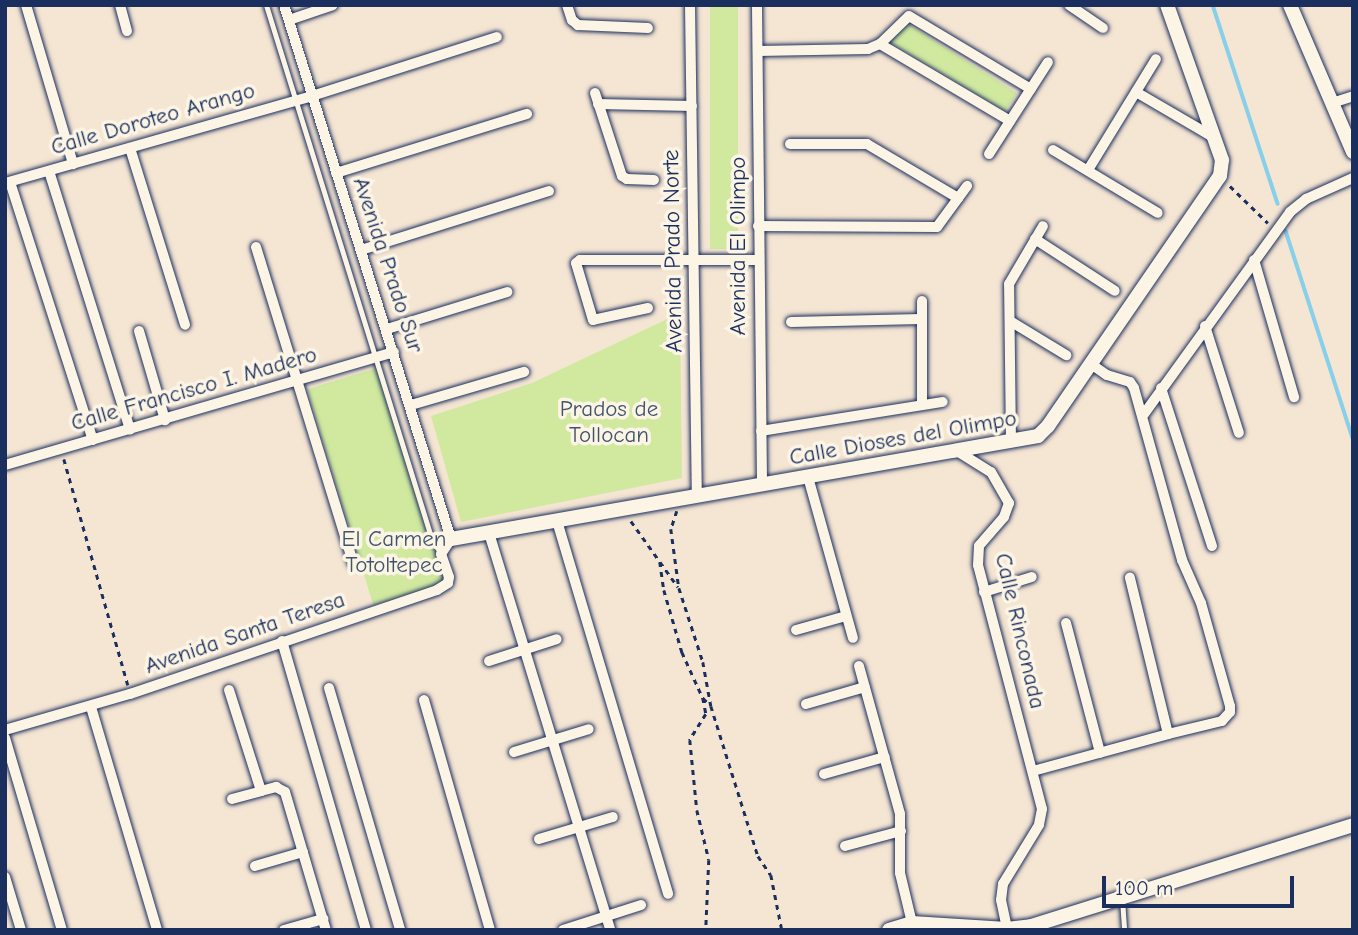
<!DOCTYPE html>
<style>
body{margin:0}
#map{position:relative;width:1358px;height:935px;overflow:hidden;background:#f5e5d3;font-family:"Comic Neue",sans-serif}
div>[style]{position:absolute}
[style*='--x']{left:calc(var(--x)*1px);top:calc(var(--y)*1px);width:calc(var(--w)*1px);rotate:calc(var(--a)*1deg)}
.green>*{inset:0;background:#d0e99f;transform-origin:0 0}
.stream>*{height:3.5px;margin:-1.75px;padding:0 1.75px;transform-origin:1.75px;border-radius:1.75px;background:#88cfea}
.path>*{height:2.5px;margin-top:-1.25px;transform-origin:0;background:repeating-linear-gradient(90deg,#1b2f5e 0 5px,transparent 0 10px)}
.roads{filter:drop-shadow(0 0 2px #1b2f5e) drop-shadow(0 0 2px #1b2f5e)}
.lane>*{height:5px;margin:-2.5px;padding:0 2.5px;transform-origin:2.5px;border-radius:2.5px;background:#fcf5e5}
.street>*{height:10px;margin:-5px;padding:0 5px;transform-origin:5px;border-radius:5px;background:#fcf5e5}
.secondary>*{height:14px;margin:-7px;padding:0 7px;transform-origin:7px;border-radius:7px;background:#fcf5e5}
span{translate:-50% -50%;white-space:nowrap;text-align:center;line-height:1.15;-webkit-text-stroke:7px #fcf5e5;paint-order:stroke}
.street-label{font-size:23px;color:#1b2f5e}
.park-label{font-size:23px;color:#3f546b}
.frame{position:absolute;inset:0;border:7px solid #1b2f5e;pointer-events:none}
.scale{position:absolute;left:1102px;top:876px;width:192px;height:32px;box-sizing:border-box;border:4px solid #1b2f5e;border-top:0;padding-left:9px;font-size:21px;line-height:24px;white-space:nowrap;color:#1b2f5e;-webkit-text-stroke:5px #fcf5e5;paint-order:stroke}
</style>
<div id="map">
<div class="green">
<div style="left:710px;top:5px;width:28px;height:244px"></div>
<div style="clip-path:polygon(908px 24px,1017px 93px,1005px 111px,890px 42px)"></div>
<div style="clip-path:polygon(680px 313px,682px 478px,461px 522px,431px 416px,532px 383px)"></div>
<div style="left:380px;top:367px;width:226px;height:76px;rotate:73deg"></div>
</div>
<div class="stream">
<div style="--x:1213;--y:5;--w:209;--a:71.9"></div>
<div style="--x:1286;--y:231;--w:218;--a:72.1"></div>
</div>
<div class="path">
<div style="--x:1230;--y:186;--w:53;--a:44.2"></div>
<div style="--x:64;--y:459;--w:235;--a:74.2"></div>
<div style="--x:677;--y:511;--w:19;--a:108"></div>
<div style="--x:671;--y:529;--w:60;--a:82.3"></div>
<div style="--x:679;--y:588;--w:78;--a:72"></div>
<div style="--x:703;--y:662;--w:45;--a:79.7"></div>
<div style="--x:711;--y:706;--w:157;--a:72.6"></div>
<div style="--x:758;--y:856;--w:23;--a:56"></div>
<div style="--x:771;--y:875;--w:56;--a:78.7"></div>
<div style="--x:631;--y:521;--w:81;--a:54.5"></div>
<div style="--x:660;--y:562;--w:28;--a:82"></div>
<div style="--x:664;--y:590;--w:65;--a:73.8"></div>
<div style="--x:682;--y:652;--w:51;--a:65.5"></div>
<div style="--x:703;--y:698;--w:10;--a:45"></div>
<div style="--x:703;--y:698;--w:16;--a:79"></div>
<div style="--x:706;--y:714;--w:31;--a:122"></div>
<div style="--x:690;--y:740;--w:70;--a:84.3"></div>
<div style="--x:697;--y:810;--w:51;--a:76.5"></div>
<div style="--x:709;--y:860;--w:70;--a:92.5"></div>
</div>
<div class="roads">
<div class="lane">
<div style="--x:266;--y:5;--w:557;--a:72.77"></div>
<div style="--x:431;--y:537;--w:20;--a:60"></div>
<div style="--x:1122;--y:899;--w:31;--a:86"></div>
</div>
<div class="street">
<div style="--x:26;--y:5;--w:166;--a:73.5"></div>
<div style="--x:120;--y:5;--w:27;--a:75"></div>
<div style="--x:567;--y:5;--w:16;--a:72"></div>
<div style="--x:572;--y:20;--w:8;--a:40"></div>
<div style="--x:578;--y:25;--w:70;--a:2.5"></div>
<div style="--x:690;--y:5;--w:491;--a:89.2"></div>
<div style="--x:757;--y:5;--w:481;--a:89.4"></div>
<div style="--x:1069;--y:5;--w:41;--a:34.1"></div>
<div style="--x:289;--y:20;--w:46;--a:-18.8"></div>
<div style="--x:880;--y:44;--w:151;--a:30.6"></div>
<div style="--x:758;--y:51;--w:110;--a:-1"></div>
<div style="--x:868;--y:49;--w:13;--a:-23"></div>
<div style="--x:880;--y:44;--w:40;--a:-44"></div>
<div style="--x:909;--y:16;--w:142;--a:30.9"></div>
<div style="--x:1136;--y:92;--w:89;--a:30.3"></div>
<div style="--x:595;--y:93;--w:87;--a:72"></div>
<div style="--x:622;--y:176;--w:6;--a:31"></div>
<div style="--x:627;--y:179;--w:27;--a:2"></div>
<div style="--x:1332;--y:103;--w:22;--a:-18"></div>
<div style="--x:598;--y:104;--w:94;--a:1.2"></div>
<div style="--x:790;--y:144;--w:77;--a:0"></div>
<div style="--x:867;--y:144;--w:106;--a:30.7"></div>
<div style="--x:130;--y:148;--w:185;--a:72.7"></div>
<div style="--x:1053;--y:150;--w:122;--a:31"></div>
<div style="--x:989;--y:154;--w:109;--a:-57.3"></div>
<div style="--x:1088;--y:170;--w:130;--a:-58.5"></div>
<div style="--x:49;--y:171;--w:271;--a:72.6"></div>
<div style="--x:336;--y:173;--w:200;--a:-17.2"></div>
<div style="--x:10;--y:182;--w:271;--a:72.2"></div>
<div style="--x:5;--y:183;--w:319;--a:-15.8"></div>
<div style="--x:312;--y:96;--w:194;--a:-17.7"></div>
<div style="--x:758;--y:226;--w:179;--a:0.3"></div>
<div style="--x:937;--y:227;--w:51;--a:-53.8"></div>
<div style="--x:1035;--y:239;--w:95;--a:33"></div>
<div style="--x:256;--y:247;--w:331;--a:72.9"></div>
<div style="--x:361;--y:250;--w:197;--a:-17.4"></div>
<div style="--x:1254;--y:260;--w:143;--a:73.7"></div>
<div style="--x:922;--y:301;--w:104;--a:90"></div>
<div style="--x:648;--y:308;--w:56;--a:167.7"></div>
<div style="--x:593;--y:320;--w:59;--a:-106.6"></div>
<div style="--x:576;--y:263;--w:5;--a:-37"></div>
<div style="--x:580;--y:260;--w:178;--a:0"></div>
<div style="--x:1010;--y:321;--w:66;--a:31.3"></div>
<div style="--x:791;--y:322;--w:130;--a:-1.3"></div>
<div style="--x:1205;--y:326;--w:112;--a:72.4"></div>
<div style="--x:387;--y:329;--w:126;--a:-17.1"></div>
<div style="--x:139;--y:331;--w:93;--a:73.7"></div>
<div style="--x:1091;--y:364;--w:19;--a:35"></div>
<div style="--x:1107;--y:375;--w:24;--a:17"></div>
<div style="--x:1130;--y:382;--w:7;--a:56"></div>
<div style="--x:1134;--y:388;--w:179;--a:74.4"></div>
<div style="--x:1182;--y:560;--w:47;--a:66.2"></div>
<div style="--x:1201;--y:603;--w:107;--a:74.3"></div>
<div style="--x:1230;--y:706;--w:6;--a:90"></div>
<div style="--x:1230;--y:712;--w:12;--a:132"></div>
<div style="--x:1222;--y:721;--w:56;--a:166.5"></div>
<div style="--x:1161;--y:388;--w:166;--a:72.1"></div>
<div style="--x:411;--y:405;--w:118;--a:-16.3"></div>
<div style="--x:1144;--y:414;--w:249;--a:-54.1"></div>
<div style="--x:1290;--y:212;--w:21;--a:-39"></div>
<div style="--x:1306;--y:199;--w:51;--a:-24.1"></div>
<div style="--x:761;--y:431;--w:184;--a:-9.1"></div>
<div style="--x:1011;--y:442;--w:158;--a:-90.7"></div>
<div style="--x:1009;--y:284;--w:67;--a:-59.6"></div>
<div style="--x:957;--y:451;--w:40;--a:32"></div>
<div style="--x:991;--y:472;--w:36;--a:60"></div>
<div style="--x:1009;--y:503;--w:15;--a:110"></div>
<div style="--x:1004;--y:517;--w:38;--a:131"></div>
<div style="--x:979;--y:546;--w:19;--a:93"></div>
<div style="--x:978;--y:565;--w:252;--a:75.3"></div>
<div style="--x:1042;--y:809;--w:16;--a:101"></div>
<div style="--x:1039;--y:825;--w:69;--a:121.4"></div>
<div style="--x:1003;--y:884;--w:16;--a:97"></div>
<div style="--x:1001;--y:900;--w:30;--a:78"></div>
<div style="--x:5;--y:465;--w:405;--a:-16.2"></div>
<div style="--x:808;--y:477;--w:167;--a:74.4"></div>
<div style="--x:557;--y:521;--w:389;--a:73.4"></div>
<div style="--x:489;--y:533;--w:415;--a:73"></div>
<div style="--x:984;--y:592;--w:50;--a:-17.4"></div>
<div style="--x:1066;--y:623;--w:134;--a:75.3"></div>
<div style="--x:796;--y:630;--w:52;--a:-15.6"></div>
<div style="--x:282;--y:641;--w:301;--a:73.8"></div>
<div style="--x:489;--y:661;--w:71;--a:-17.9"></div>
<div style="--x:859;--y:666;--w:154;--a:74.5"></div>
<div style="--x:900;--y:814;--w:59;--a:90"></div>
<div style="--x:900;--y:873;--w:51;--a:76.5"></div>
<div style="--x:329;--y:688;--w:252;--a:73.6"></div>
<div style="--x:229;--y:690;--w:106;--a:72.4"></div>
<div style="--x:261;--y:791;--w:16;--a:-15"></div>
<div style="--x:276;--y:787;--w:10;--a:29"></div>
<div style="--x:285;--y:792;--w:144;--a:73.5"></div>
<div style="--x:424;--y:700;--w:239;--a:74"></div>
<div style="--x:806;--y:704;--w:61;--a:-16.1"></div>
<div style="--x:91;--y:707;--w:233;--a:73.5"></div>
<div style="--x:5;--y:730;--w:130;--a:-16.1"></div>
<div style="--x:130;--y:694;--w:324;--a:-18.7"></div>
<div style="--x:437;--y:590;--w:13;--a:-32"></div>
<div style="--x:448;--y:583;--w:6;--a:-81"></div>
<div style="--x:449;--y:577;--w:24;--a:-109"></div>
<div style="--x:441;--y:554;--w:18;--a:-56"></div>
<div style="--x:451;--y:539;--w:560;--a:-107.37"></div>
<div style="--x:5;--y:738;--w:200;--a:73.5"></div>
<div style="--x:514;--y:752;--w:78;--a:-17"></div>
<div style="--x:1033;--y:771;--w:140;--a:-15.3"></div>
<div style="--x:1168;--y:734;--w:161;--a:-103.7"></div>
<div style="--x:824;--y:774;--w:63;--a:-15.6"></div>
<div style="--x:232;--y:799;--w:30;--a:-15"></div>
<div style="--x:539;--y:839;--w:77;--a:-16.6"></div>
<div style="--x:845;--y:846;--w:58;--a:-15"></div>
<div style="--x:255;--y:866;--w:50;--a:-16.3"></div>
<div style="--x:5;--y:877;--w:55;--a:73.2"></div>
<div style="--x:284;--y:930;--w:41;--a:-15.8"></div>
<div style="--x:563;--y:930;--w:82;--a:-17.8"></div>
</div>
<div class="secondary">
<div style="--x:1290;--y:5;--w:160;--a:66.8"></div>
<div style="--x:451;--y:539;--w:596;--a:-9.95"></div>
<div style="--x:1038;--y:436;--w:14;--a:-45"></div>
<div style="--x:1048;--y:426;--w:303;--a:-55.5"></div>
<div style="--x:1220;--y:176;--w:16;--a:-83"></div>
<div style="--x:1222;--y:160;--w:164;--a:-109.5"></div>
<div style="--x:889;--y:930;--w:24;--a:-17"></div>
<div style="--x:912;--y:923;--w:95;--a:3.6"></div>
<div style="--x:1007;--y:929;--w:24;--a:-7"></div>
<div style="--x:1031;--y:926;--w:337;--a:-17.4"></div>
</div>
</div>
<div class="street-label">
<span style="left:153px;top:119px;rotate:-16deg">Calle Doroteo Arango</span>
<span style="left:738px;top:246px;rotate:-90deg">Avenida El Olimpo</span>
<span style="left:673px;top:251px;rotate:-91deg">Avenida Prado Norte</span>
<span style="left:388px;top:265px;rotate:72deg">Avenida Prado Sur</span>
<span style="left:194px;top:389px;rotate:-16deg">Calle Francisco I. Madero</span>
<span style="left:903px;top:438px;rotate:-10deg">Calle Dioses del Olimpo</span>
<span style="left:1020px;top:631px;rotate:77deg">Calle Rinconada</span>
<span style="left:245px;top:633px;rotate:-19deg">Avenida Santa Teresa</span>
</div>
<div class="park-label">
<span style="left:609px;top:422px">Prados de<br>Tollocan</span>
<span style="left:394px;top:552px">El Carmen<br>Totoltepec</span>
</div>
<div class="frame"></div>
<div class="scale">100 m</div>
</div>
